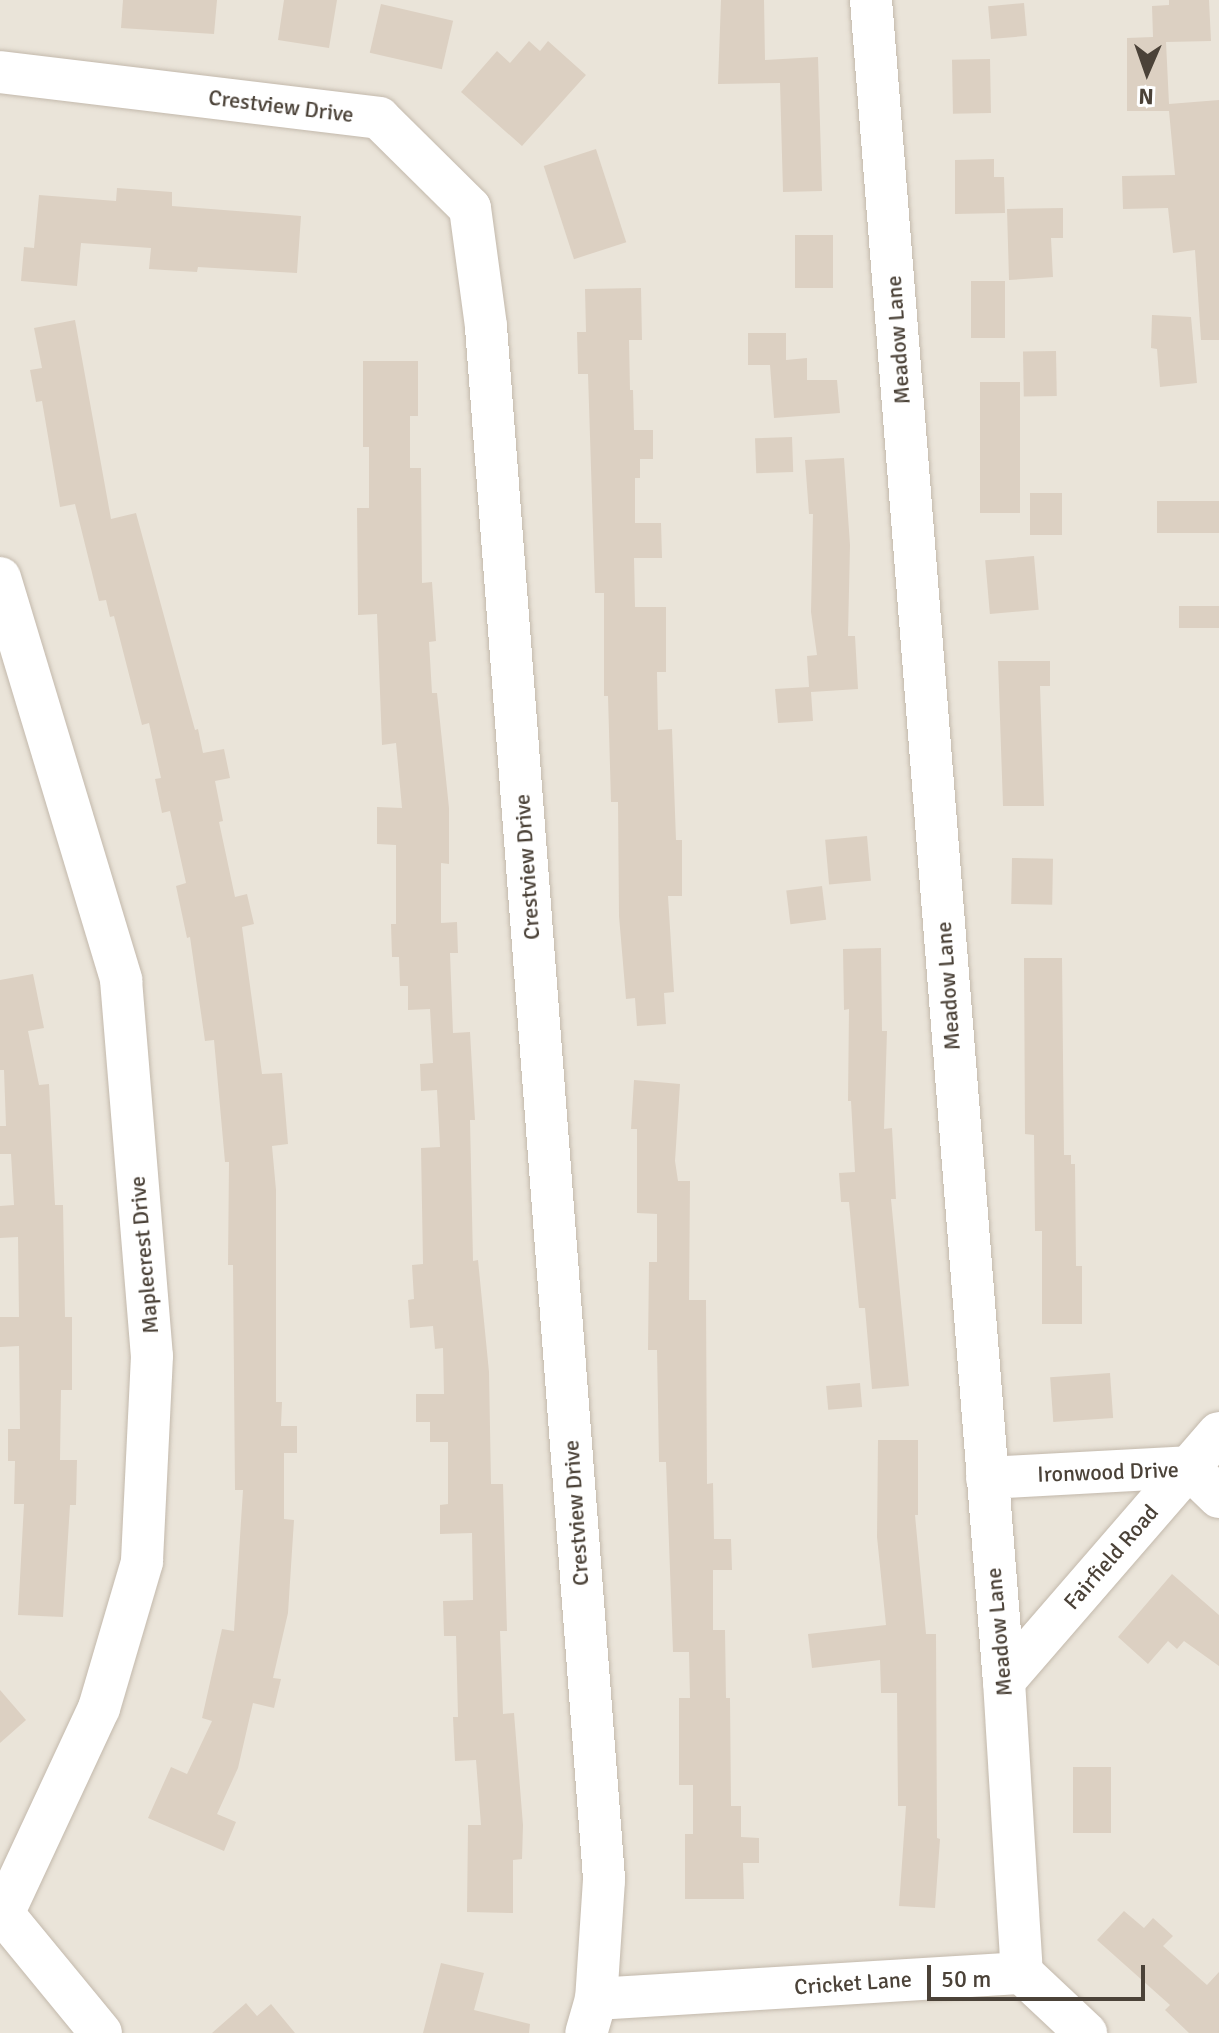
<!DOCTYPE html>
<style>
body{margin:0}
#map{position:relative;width:1219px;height:2033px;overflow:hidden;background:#f6f2eb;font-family:Signika,sans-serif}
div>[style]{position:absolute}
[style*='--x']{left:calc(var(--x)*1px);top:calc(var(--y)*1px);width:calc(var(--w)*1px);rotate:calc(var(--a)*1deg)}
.residential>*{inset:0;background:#eae4d9;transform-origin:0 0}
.building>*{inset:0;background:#dcd0c2;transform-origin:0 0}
.roads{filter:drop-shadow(0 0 2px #c3b9ac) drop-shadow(0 0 2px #c3b9ac)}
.minor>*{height:42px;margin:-21px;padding:0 21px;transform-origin:21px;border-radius:21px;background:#fff}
span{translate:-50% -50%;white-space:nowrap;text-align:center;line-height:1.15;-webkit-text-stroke:6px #fff;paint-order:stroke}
.street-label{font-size:22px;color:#4b4238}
.north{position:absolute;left:1107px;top:32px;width:80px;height:80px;-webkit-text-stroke:6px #fff;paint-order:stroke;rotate:182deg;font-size:22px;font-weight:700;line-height:32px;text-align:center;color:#4b4238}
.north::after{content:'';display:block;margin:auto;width:28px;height:36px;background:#4b4238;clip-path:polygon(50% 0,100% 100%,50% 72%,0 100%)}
.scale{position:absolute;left:927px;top:1965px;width:218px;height:36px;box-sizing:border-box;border:4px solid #4b4238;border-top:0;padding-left:10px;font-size:24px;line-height:28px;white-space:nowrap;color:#4b4238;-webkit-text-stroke:6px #fff;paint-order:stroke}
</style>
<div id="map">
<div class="residential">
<div style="left:0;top:0;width:1219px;height:2033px"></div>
</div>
<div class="building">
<div style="clip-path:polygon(123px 0,217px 0,214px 34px,121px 28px)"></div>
<div style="clip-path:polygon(284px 0,337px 0,329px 48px,278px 40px)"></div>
<div style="clip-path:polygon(721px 0,764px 0,765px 60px,818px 57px,822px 191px,783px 192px,780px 83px,718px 84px)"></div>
<div style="clip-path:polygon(1169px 0,1209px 0,1211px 41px,1166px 42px,1169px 104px,1219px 100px,1219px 340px,1201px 340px,1195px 250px,1173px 253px,1168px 208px,1123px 209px,1122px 176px,1175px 175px,1169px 111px,1127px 111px,1127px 38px,1153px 37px,1152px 6px,1169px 5px)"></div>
<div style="left:1024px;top:3px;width:33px;height:36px;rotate:85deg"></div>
<div style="left:381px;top:4px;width:74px;height:50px;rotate:13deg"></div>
<div style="clip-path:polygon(529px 41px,540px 51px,548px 41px,586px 75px,522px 146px,461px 92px,497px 51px,510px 63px)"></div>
<div style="left:990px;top:59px;width:54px;height:38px;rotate:89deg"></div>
<div style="left:596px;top:149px;width:98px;height:55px;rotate:72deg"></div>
<div style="clip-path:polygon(994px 159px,994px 177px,1004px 177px,1005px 213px,955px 214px,955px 160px)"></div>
<div style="clip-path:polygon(117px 188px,172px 192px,172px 206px,301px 216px,297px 273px,198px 267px,197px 272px,149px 269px,151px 248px,81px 243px,77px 286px,21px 281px,24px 247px,34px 248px,39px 195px,116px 201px)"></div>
<div style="clip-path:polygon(1063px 208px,1063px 238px,1051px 238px,1053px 277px,1009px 280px,1007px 209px)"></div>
<div style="left:795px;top:235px;width:38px;height:53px"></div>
<div style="left:971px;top:281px;width:34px;height:57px"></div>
<div style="clip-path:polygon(641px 288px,642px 340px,629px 340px,630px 390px,633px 390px,634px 430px,653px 430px,653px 459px,640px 459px,640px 478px,635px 478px,635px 523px,661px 523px,662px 558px,634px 558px,635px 607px,666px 607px,666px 672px,657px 672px,658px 730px,672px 729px,676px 840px,682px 840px,682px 896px,668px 896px,674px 992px,664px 993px,666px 1024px,637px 1026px,635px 998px,626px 999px,619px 916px,618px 802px,611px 802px,608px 696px,604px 696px,604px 593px,595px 593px,588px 374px,578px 374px,577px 332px,586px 332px,585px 289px)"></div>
<div style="clip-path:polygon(1152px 315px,1191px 317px,1197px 383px,1160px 387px,1157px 349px,1151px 348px)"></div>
<div style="clip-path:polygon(75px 320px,111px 519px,136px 513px,195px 730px,198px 729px,203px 753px,224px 749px,230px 778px,215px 781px,223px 821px,219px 822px,235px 897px,247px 894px,254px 924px,242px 927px,262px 1074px,282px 1073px,288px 1144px,272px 1146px,276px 1190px,276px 1402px,282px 1402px,281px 1426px,297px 1426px,297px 1453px,284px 1453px,284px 1519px,294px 1520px,288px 1613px,273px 1678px,281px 1679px,274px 1708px,253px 1703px,238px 1768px,217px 1814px,236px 1822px,224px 1851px,148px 1818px,171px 1767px,187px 1774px,212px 1721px,202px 1718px,222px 1629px,234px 1631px,243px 1490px,235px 1490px,233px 1265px,228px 1265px,229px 1162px,225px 1162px,214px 1040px,205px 1041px,190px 937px,187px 938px,176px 886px,186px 883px,170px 811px,162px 813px,155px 779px,161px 778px,149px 723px,142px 725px,114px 616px,110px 617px,106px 600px,99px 601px,75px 504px,60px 507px,42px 401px,36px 402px,30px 370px,42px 368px,34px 328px)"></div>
<div style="clip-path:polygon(748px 333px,786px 333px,786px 360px,807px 358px,807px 380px,837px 380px,840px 413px,774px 418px,770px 365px,748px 365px)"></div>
<div style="left:1056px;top:351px;width:45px;height:33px;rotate:89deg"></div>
<div style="clip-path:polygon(363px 361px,418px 361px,418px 416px,410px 416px,410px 468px,421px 468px,422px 583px,432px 582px,436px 641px,429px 642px,432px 693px,437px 693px,449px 808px,449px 864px,441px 863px,441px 923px,457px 922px,458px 953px,450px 953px,453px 1033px,470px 1032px,475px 1120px,470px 1120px,473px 1261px,478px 1260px,489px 1372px,491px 1484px,503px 1484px,507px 1631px,500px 1631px,503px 1714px,514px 1713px,523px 1825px,522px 1859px,513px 1860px,513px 1913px,467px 1912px,468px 1825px,481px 1825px,476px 1760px,455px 1761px,453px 1717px,458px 1717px,456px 1636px,444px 1636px,443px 1601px,473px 1600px,472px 1533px,440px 1534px,440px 1505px,448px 1504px,448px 1442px,430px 1442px,430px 1422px,416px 1422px,416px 1394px,444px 1394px,443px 1348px,435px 1349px,433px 1326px,410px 1328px,408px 1300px,414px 1299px,412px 1265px,423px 1264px,421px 1148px,440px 1147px,437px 1090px,421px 1091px,420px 1064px,433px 1063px,430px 1009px,408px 1010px,408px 986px,400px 986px,399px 957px,392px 957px,391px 924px,396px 924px,396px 845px,377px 844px,377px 807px,402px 808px,396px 743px,382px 745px,377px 614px,358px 615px,357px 508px,369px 508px,369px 447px,363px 447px)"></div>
<div style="left:980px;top:382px;width:40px;height:131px"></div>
<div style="left:792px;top:437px;width:35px;height:37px;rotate:88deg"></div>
<div style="clip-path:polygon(844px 458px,850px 545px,848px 636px,855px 636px,858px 689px,811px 692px,813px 721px,778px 723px,775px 689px,809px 687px,807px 656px,817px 655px,811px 612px,813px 514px,809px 514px,805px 460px)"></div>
<div style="left:1062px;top:493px;width:42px;height:32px;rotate:90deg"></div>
<div style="left:1157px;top:501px;width:62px;height:32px"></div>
<div style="left:1034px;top:556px;width:54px;height:49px;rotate:85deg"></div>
<div style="left:1179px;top:606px;width:40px;height:22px"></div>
<div style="clip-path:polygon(998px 661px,1050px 661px,1050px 686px,1040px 686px,1044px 806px,1003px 806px)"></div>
<div style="left:867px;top:836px;width:45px;height:42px;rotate:85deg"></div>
<div style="left:1012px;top:858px;width:41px;height:46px;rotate:1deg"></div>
<div style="left:822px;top:886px;width:34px;height:36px;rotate:83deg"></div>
<div style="clip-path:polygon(881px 948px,882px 1031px,887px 1031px,884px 1129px,892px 1128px,896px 1199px,891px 1199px,909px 1386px,872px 1389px,865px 1308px,859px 1308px,849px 1202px,841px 1202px,839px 1173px,855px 1172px,851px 1101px,848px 1101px,849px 1009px,844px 1010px,843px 949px)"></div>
<div style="clip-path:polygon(1024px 958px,1062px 958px,1064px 1155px,1071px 1155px,1071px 1164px,1075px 1164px,1076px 1266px,1082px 1266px,1082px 1324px,1042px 1324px,1042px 1231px,1035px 1231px,1034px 1135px,1025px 1134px)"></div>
<div style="clip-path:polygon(33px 974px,44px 1028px,28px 1031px,39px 1085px,49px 1084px,55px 1205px,63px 1205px,65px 1317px,72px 1317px,72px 1390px,61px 1390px,60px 1460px,77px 1460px,76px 1505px,70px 1505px,63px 1617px,18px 1615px,24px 1504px,14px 1504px,15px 1461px,8px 1461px,8px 1429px,20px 1429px,19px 1346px,0 1347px,0 1317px,19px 1317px,18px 1237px,0 1238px,0 1206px,14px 1205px,11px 1154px,0 1154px,0 1126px,6px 1126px,4px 1070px,0 1070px,0 980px)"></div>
<div style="clip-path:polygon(634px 1080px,680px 1084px,675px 1161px,678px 1181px,690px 1181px,689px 1300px,706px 1300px,707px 1484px,713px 1483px,714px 1539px,731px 1539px,732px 1570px,713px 1570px,713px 1630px,725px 1630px,726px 1698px,730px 1698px,731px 1806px,741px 1806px,741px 1837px,759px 1838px,759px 1863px,743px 1863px,744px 1899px,685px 1899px,685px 1834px,693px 1834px,693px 1785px,679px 1785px,679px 1698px,690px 1698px,689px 1652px,673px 1652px,666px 1462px,659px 1462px,657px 1350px,648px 1350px,649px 1262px,657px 1262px,657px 1214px,637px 1213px,637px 1129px,631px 1129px)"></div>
<div style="left:1110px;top:1373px;width:45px;height:60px;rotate:86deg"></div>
<div style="left:860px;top:1383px;width:24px;height:34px;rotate:85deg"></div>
<div style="clip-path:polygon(878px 1440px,918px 1440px,918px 1515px,915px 1515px,926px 1634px,936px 1634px,937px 1838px,940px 1839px,935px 1908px,899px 1906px,906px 1806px,898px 1806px,897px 1693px,881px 1693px,880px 1660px,812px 1668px,808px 1634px,886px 1625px,877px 1537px)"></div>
<div style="clip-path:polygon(1172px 1574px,1219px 1615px,1219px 1666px,1184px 1641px,1177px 1649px,1168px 1641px,1148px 1664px,1118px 1637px)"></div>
<div style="clip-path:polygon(0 1690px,26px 1720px,0 1743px)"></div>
<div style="left:1073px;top:1767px;width:38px;height:66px"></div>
<div style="clip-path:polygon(1124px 1911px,1144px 1928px,1153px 1918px,1173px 1936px,1163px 1946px,1207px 1985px,1219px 1972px,1219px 2033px,1189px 2033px,1165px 2010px,1170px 2005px,1097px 1940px)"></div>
<div style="clip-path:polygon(441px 1963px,484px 1973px,474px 2010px,530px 2024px,529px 2033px,423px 2033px)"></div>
<div style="clip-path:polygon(246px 2003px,257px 2016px,271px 2004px,295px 2033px,212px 2033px)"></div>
</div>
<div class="roads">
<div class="minor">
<div style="--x:871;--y:0;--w:1686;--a:85.48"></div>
<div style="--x:1004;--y:1681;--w:293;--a:86.5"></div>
<div style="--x:0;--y:72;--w:382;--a:6.9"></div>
<div style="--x:379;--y:118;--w:128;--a:44.7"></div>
<div style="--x:470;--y:208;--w:120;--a:82.3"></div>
<div style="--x:486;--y:327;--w:1557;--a:85.65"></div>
<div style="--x:604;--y:1880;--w:119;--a:93.8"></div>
<div style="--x:596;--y:1999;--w:35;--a:106"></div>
<div style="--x:0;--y:578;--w:420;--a:73.2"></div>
<div style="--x:121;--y:980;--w:377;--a:85.3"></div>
<div style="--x:152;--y:1356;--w:206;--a:92.8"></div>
<div style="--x:142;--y:1562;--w:152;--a:106.4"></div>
<div style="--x:99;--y:1708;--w:234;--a:115"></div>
<div style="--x:987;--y:1478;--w:201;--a:-3.1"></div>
<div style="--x:1188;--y:1467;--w:43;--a:44.1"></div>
<div style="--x:1004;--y:1681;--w:328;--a:-49.1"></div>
<div style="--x:0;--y:1910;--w:159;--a:50.6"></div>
<div style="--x:596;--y:1999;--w:427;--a:-3.5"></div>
<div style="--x:1022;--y:1973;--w:88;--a:43.2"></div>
</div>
</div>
<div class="street-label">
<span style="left:281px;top:106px;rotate:7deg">Crestview Drive</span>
<span style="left:898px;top:340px;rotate:-94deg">Meadow Lane</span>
<span style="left:527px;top:867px;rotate:-94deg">Crestview Drive</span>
<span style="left:948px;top:986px;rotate:-94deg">Meadow Lane</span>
<span style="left:144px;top:1255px;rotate:-95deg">Maplecrest Drive</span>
<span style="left:1108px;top:1472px;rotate:-2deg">Ironwood Drive</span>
<span style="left:576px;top:1513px;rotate:-94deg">Crestview Drive</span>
<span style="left:1111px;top:1557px;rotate:-49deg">Fairfield Road</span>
<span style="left:999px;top:1632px;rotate:-95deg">Meadow Lane</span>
<span style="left:853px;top:1983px;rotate:-4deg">Cricket Lane</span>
</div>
<div class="north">N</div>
<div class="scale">50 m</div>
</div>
